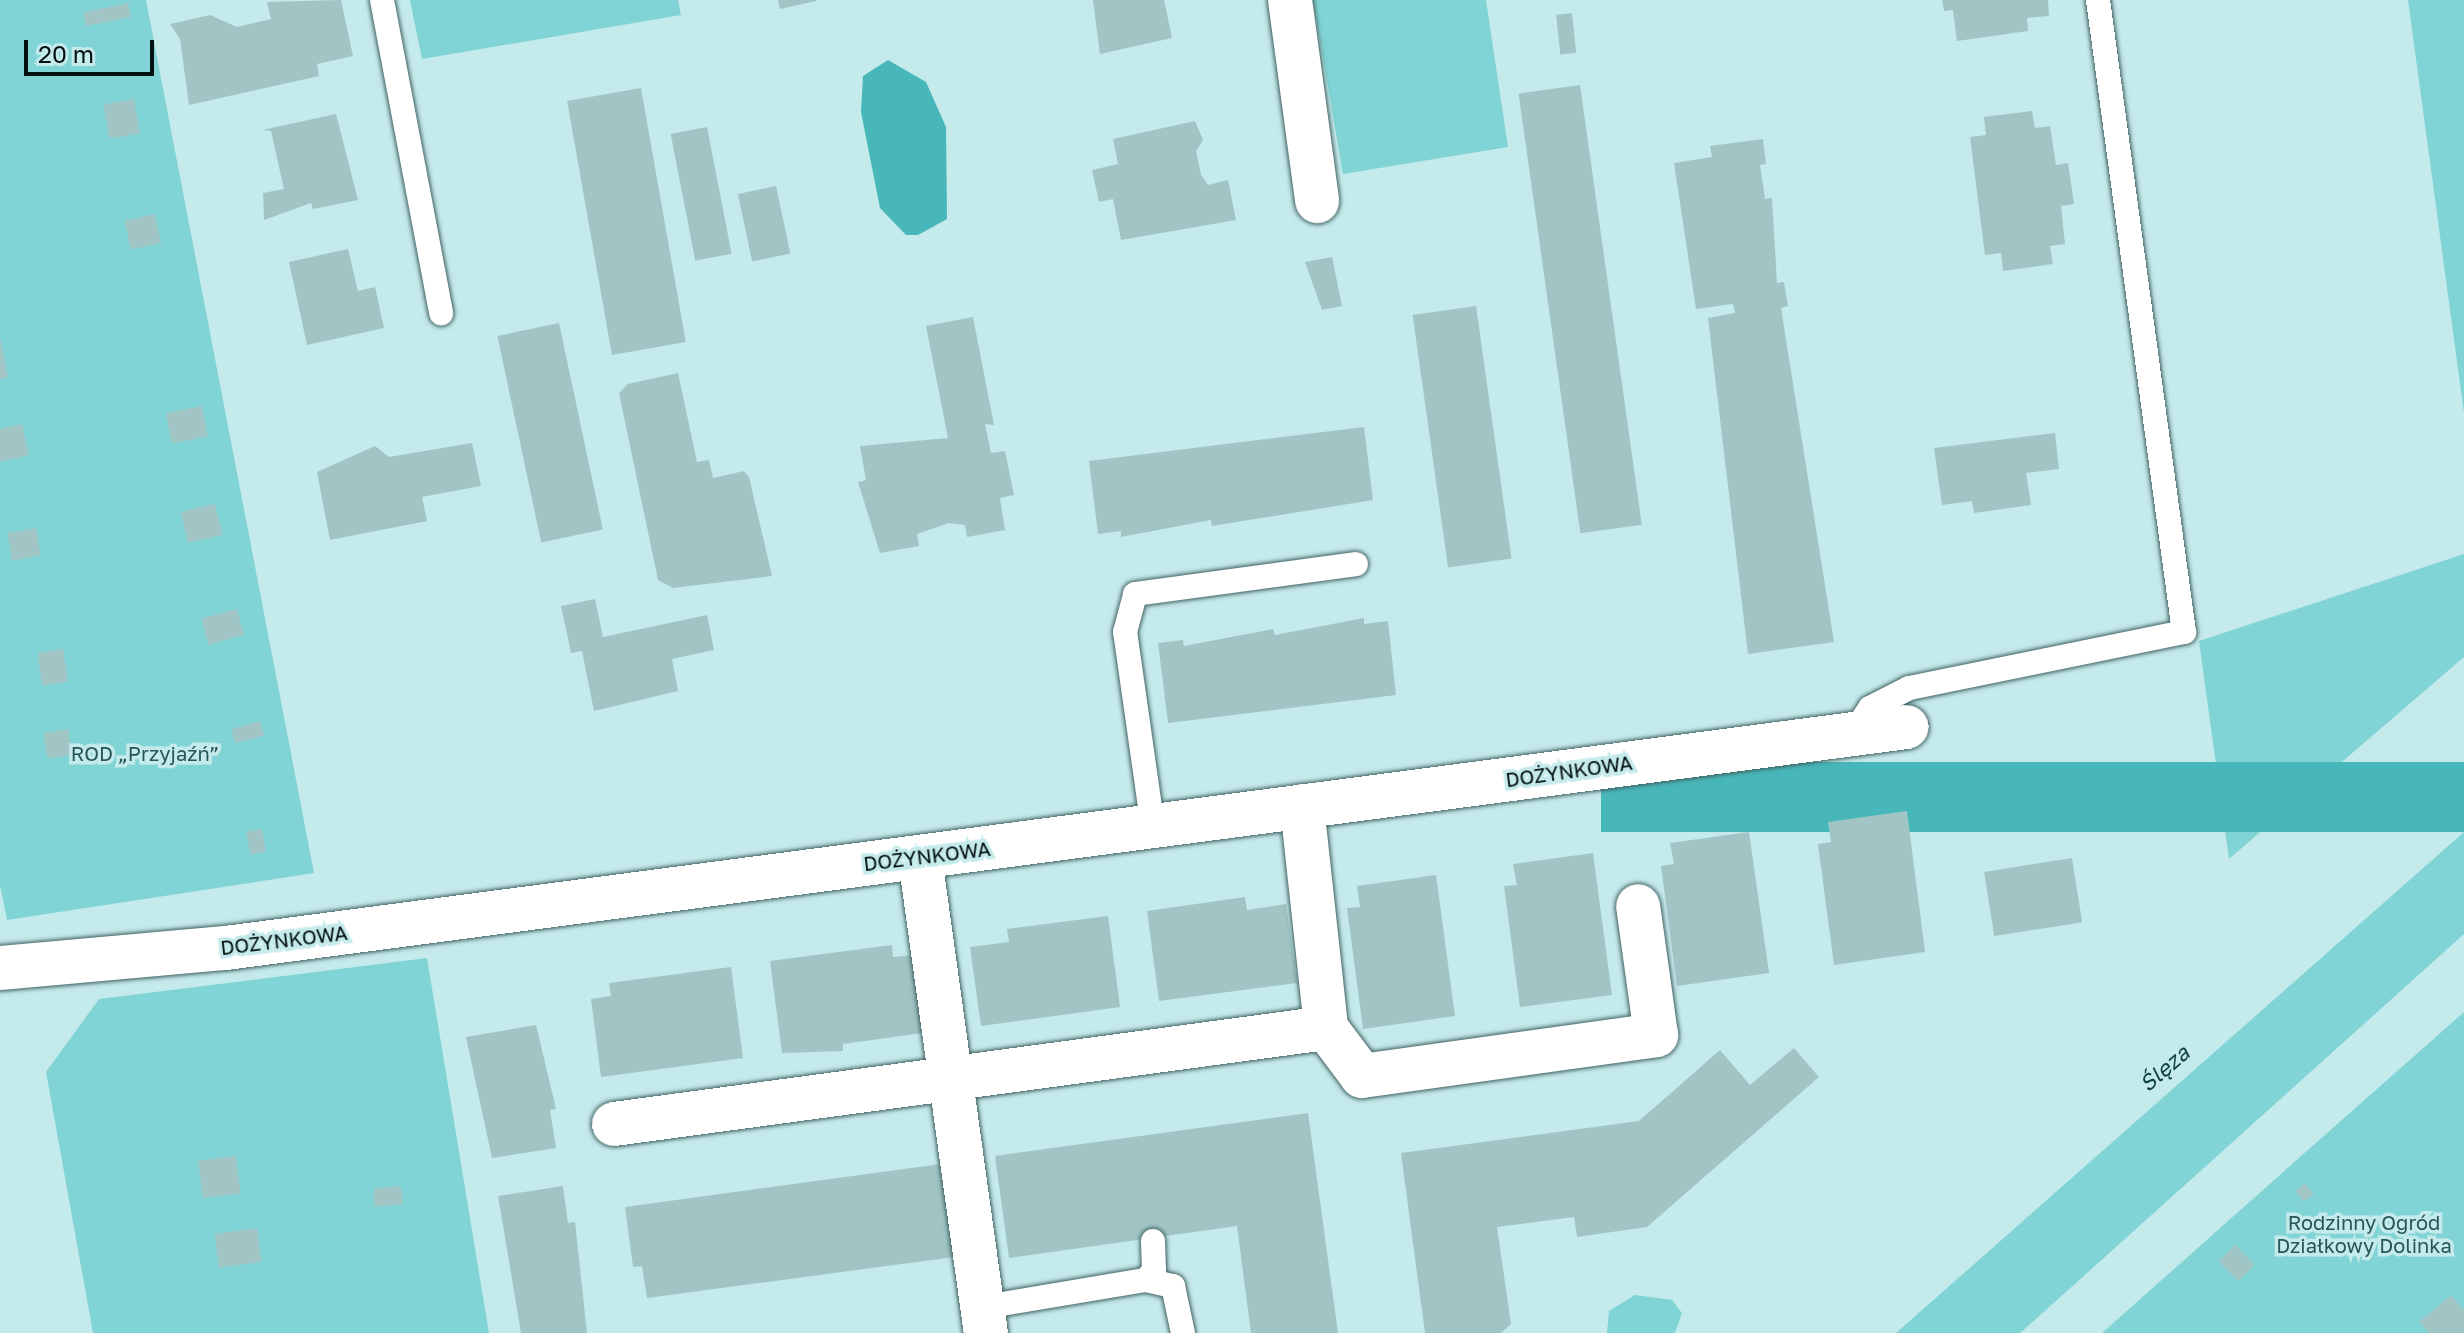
<!DOCTYPE html>
<meta charset="utf-8">
<style>
body{margin:0}
#map{position:relative;width:2464px;height:1333px;overflow:hidden;background:#c5eaeb;font-family:"Golos Text",sans-serif}
div>[style]{position:absolute}
[style*='--x']{left:calc(var(--x)*1px);top:calc(var(--y)*1px);width:calc(var(--w)*1px);rotate:calc(var(--a)*1deg)}
.green>*{inset:0;background:#81d4d5}
.water>*{inset:0;background:#48b7b9;transform-origin:0 0}
.building>*{inset:0;background:#a1c5c5;transform-origin:0 0}
.roads{filter:drop-shadow(0 0 2px #416262) drop-shadow(0 0 2px #416262)}
.service>*{height:24px;margin:-12px;padding:0 12px;transform-origin:12px;border-radius:12px;background:#fff}
.minor>*{height:44px;margin:-22px;padding:0 22px;transform-origin:22px;border-radius:22px;background:#fff}
span{translate:-50% -50%;white-space:nowrap;text-align:center;line-height:1.15;-webkit-text-stroke:7px #c5eaeb;paint-order:stroke}
.park-label{font-size:20px;color:#265657}
.street-label{font-size:20px;color:#041111}
.water-label{font-size:22px;color:#104344;font-style:italic}
.scale{position:absolute;left:24px;top:40px;width:130px;height:36px;box-sizing:border-box;border:4px solid #041111;border-top:0;padding-left:10px;font-size:24px;line-height:28px;white-space:nowrap;color:#041111;-webkit-text-stroke:6px #c5eaeb;paint-order:stroke}
</style>
<div id="map">
<div class="green">
<div style="clip-path:polygon(0 0,146px 0,314px 873px,7px 920px,0 885px)"></div>
<div style="clip-path:polygon(410px 0,678px 0,681px 15px,422px 59px)"></div>
<div style="clip-path:polygon(1313px 0,1486px 0,1508px 147px,1343px 174px)"></div>
<div style="clip-path:polygon(2408px 0,2464px 0,2464px 413px)"></div>
<div style="clip-path:polygon(2464px 554px,2464px 657px,2229px 859px,2199px 641px)"></div>
<div style="clip-path:polygon(2464px 832px,2464px 934px,2037px 1318px,2020px 1333px,1896px 1333px)"></div>
<div style="clip-path:polygon(427px 958px,489px 1333px,93px 1333px,46px 1072px,99px 999px)"></div>
<div style="clip-path:polygon(2464px 1012px,2464px 1333px,2102px 1333px,2326px 1134px)"></div>
<div style="clip-path:polygon(1635px 1295px,1672px 1300px,1682px 1313px,1675px 1333px,1607px 1333px,1609px 1311px)"></div>
</div>
<div class="water">
<div style="clip-path:polygon(888px 60px,926px 82px,946px 127px,947px 219px,918px 235px,906px 235px,880px 208px,861px 112px,863px 76px)"></div>
<div style="left:2464px;top:762px;width:70px;height:863px;rotate:90deg"></div>
</div>
<div class="building">
<div style="clip-path:polygon(341px 0,353px 56px,317px 64px,319px 76px,189px 105px,180px 39px,170px 24px,210px 15px,237px 27px,271px 19px,267px 2px)"></div>
<div style="clip-path:polygon(778px 0,816px 0,816px 1px,780px 9px)"></div>
<div style="clip-path:polygon(1093px 0,1164px 0,1172px 38px,1100px 54px)"></div>
<div style="clip-path:polygon(1942px 0,2048px 0,2049px 16px,2027px 18px,2028px 31px,1957px 41px,1953px 10px,1944px 11px)"></div>
<div style="left:128px;top:3px;width:14px;height:46px;rotate:78deg"></div>
<div style="left:1572px;top:13px;width:40px;height:16px;rotate:84deg"></div>
<div style="left:1580px;top:85px;width:444px;height:62px;rotate:82deg"></div>
<div style="left:641px;top:88px;width:258px;height:75px;rotate:80deg"></div>
<div style="left:134px;top:99px;width:35px;height:31px;rotate:80deg"></div>
<div style="clip-path:polygon(2032px 111px,2035px 128px,2050px 126px,2056px 165px,2068px 163px,2074px 204px,2061px 206px,2065px 244px,2050px 246px,2053px 264px,2003px 271px,2001px 253px,1985px 255px,1970px 137px,1986px 135px,1984px 117px)"></div>
<div style="clip-path:polygon(336px 114px,358px 200px,313px 209px,311px 203px,264px 220px,263px 193px,284px 189px,271px 131px,262px 130px)"></div>
<div style="clip-path:polygon(1195px 121px,1203px 140px,1196px 151px,1201px 175px,1208px 185px,1228px 180px,1236px 220px,1121px 240px,1113px 199px,1099px 202px,1092px 170px,1118px 164px,1113px 139px)"></div>
<div style="left:707px;top:127px;width:129px;height:37px;rotate:79deg"></div>
<div style="clip-path:polygon(1763px 139px,1766px 164px,1760px 165px,1765px 199px,1772px 198px,1777px 283px,1784px 282px,1788px 306px,1781px 308px,1834px 642px,1748px 654px,1708px 318px,1735px 313px,1733px 304px,1696px 309px,1674px 163px,1712px 157px,1710px 146px)"></div>
<div style="left:776px;top:186px;width:69px;height:39px;rotate:78deg"></div>
<div style="left:155px;top:214px;width:30px;height:31px;rotate:78deg"></div>
<div style="clip-path:polygon(348px 249px,358px 291px,375px 287px,384px 328px,307px 345px,289px 262px)"></div>
<div style="clip-path:polygon(1332px 257px,1342px 306px,1322px 310px,1305px 262px)"></div>
<div style="left:1476px;top:306px;width:255px;height:64px;rotate:82deg"></div>
<div style="clip-path:polygon(973px 317px,994px 425px,985px 424px,991px 453px,1005px 451px,1014px 495px,1000px 498px,1005px 530px,967px 537px,965px 525px,949px 523px,917px 534px,919px 546px,880px 553px,858px 482px,866px 480px,860px 446px,948px 438px,926px 326px)"></div>
<div style="left:559px;top:323px;width:211px;height:63px;rotate:78deg"></div>
<div style="clip-path:polygon(0 337px,8px 377px,0 379px)"></div>
<div style="clip-path:polygon(678px 373px,697px 462px,709px 460px,713px 478px,744px 471px,749px 477px,772px 576px,673px 588px,658px 580px,619px 393px,628px 384px)"></div>
<div style="left:202px;top:406px;width:31px;height:37px;rotate:79deg"></div>
<div style="clip-path:polygon(22px 424px,29px 455px,0 462px,0 429px)"></div>
<div style="clip-path:polygon(1364px 427px,1373px 500px,1212px 526px,1211px 520px,1121px 537px,1121px 531px,1098px 534px,1089px 461px)"></div>
<div style="clip-path:polygon(2055px 433px,2059px 469px,2026px 473px,2031px 505px,1974px 513px,1972px 501px,1942px 505px,1934px 448px)"></div>
<div style="clip-path:polygon(472px 443px,481px 486px,422px 497px,427px 521px,330px 540px,317px 472px,375px 446px,389px 457px)"></div>
<div style="left:215px;top:504px;width:32px;height:35px;rotate:77deg"></div>
<div style="left:36px;top:528px;width:28px;height:29px;rotate:80deg"></div>
<div style="clip-path:polygon(595px 599px,603px 637px,707px 615px,714px 650px,672px 659px,678px 691px,594px 711px,582px 651px,571px 653px,561px 606px)"></div>
<div style="left:237px;top:609px;width:27px;height:37px;rotate:75deg"></div>
<div style="clip-path:polygon(1364px 618px,1364px 624px,1388px 621px,1396px 695px,1168px 723px,1158px 643px,1183px 640px,1184px 646px,1273px 629px,1275px 635px)"></div>
<div style="left:63px;top:649px;width:33px;height:26px;rotate:81deg"></div>
<div style="left:260px;top:721px;width:15px;height:30px;rotate:74deg"></div>
<div style="left:68px;top:729px;width:26px;height:25px;rotate:81deg"></div>
<div style="clip-path:polygon(1907px 811px,1925px 952px,1834px 965px,1818px 844px,1831px 842px,1828px 822px)"></div>
<div style="left:262px;top:829px;width:23px;height:16px;rotate:80deg"></div>
<div style="clip-path:polygon(1749px 832px,1769px 973px,1677px 986px,1661px 866px,1674px 864px,1670px 843px)"></div>
<div style="clip-path:polygon(1593px 853px,1612px 995px,1520px 1007px,1504px 886px,1517px 885px,1513px 864px)"></div>
<div style="left:2072px;top:858px;width:65px;height:89px;rotate:81deg"></div>
<div style="clip-path:polygon(1436px 875px,1455px 1016px,1363px 1029px,1347px 908px,1360px 907px,1357px 886px)"></div>
<div style="clip-path:polygon(1245px 897px,1247px 910px,1286px 904px,1297px 983px,1159px 1001px,1147px 911px)"></div>
<div style="clip-path:polygon(1108px 916px,1120px 1007px,981px 1026px,970px 947px,1009px 942px,1007px 929px)"></div>
<div style="clip-path:polygon(892px 945px,893px 957px,913px 955px,923px 1033px,843px 1044px,843px 1051px,782px 1053px,770px 961px)"></div>
<div style="clip-path:polygon(731px 967px,743px 1058px,601px 1077px,591px 999px,611px 996px,609px 983px)"></div>
<div style="clip-path:polygon(536px 1025px,556px 1109px,550px 1110px,556px 1148px,492px 1158px,466px 1037px)"></div>
<div style="clip-path:polygon(1794px 1048px,1819px 1077px,1647px 1227px,1577px 1237px,1574px 1217px,1497px 1227px,1511px 1324px,1501px 1333px,1425px 1333px,1401px 1153px,1639px 1121px,1720px 1050px,1750px 1085px)"></div>
<div style="clip-path:polygon(1308px 1113px,1338px 1333px,1251px 1333px,1237px 1226px,1009px 1258px,995px 1156px)"></div>
<div style="left:236px;top:1156px;width:38px;height:38px;rotate:83deg"></div>
<div style="clip-path:polygon(941px 1164px,954px 1257px,647px 1298px,642px 1266px,633px 1267px,625px 1207px)"></div>
<div style="left:2305px;top:1183px;width:14px;height:13px;rotate:51deg"></div>
<div style="left:401px;top:1186px;width:18px;height:28px;rotate:84deg"></div>
<div style="clip-path:polygon(563px 1186px,568px 1223px,575px 1222px,587px 1333px,521px 1333px,498px 1196px)"></div>
<div style="left:257px;top:1228px;width:34px;height:43px;rotate:82deg"></div>
<div style="left:2235px;top:1245px;width:28px;height:23px;rotate:45deg"></div>
<div style="clip-path:polygon(2451px 1295px,2464px 1310px,2464px 1333px,2429px 1333px,2419px 1322px)"></div>
</div>
<div class="roads">
<div class="service">
<div style="--x:382;--y:0;--w:319;--a:79.3"></div>
<div style="--x:1853;--y:734;--w:31;--a:-57"></div>
<div style="--x:1870;--y:708;--w:44;--a:-27.1"></div>
<div style="--x:1909;--y:688;--w:281;--a:-11.5"></div>
<div style="--x:2184;--y:632;--w:638;--a:-97.75"></div>
<div style="--x:1153;--y:828;--w:198;--a:-98.1"></div>
<div style="--x:1125;--y:632;--w:39;--a:-75"></div>
<div style="--x:1135;--y:594;--w:223;--a:-7.7"></div>
<div style="--x:1146;--y:1280;--w:28;--a:13"></div>
<div style="--x:1173;--y:1286;--w:48;--a:78"></div>
<div style="--x:984;--y:1307;--w:164;--a:-9.5"></div>
<div style="--x:1146;--y:1280;--w:13;--a:-51"></div>
<div style="--x:1154;--y:1270;--w:29;--a:-92"></div>
</div>
<div class="minor">
<div style="--x:1290;--y:0;--w:203;--a:82.3"></div>
<div style="--x:1302;--y:806;--w:223;--a:83.8"></div>
<div style="--x:1326;--y:1028;--w:60;--a:53.1"></div>
<div style="--x:1362;--y:1076;--w:297;--a:-7.9"></div>
<div style="--x:1656;--y:1035;--w:130;--a:-97.9"></div>
<div style="--x:920;--y:858;--w:480;--a:82.1"></div>
<div style="--x:0;--y:968;--w:227;--a:-5.1"></div>
<div style="--x:226;--y:948;--w:1695;--a:-7.49"></div>
<div style="--x:614;--y:1124;--w:718;--a:-7.68"></div>
</div>
</div>
<div class="park-label">
<span style="left:145px;top:753px">ROD „Przyjaźń”</span>
<span style="left:2364px;top:1234px">Rodzinny Ogród<br>Działkowy Dolinka</span>
</div>
<div class="street-label">
<span style="left:1569px;top:771px;rotate:-8deg">DOŻYNKOWA</span>
<span style="left:927px;top:856px;rotate:-7deg">DOŻYNKOWA</span>
<span style="left:284px;top:940px;rotate:-7deg">DOŻYNKOWA</span>
</div>
<div class="water-label">
<span style="left:2164px;top:1068px;rotate:-41deg">Ślęza</span>
</div>
<div class="scale">20 m</div>
</div>
